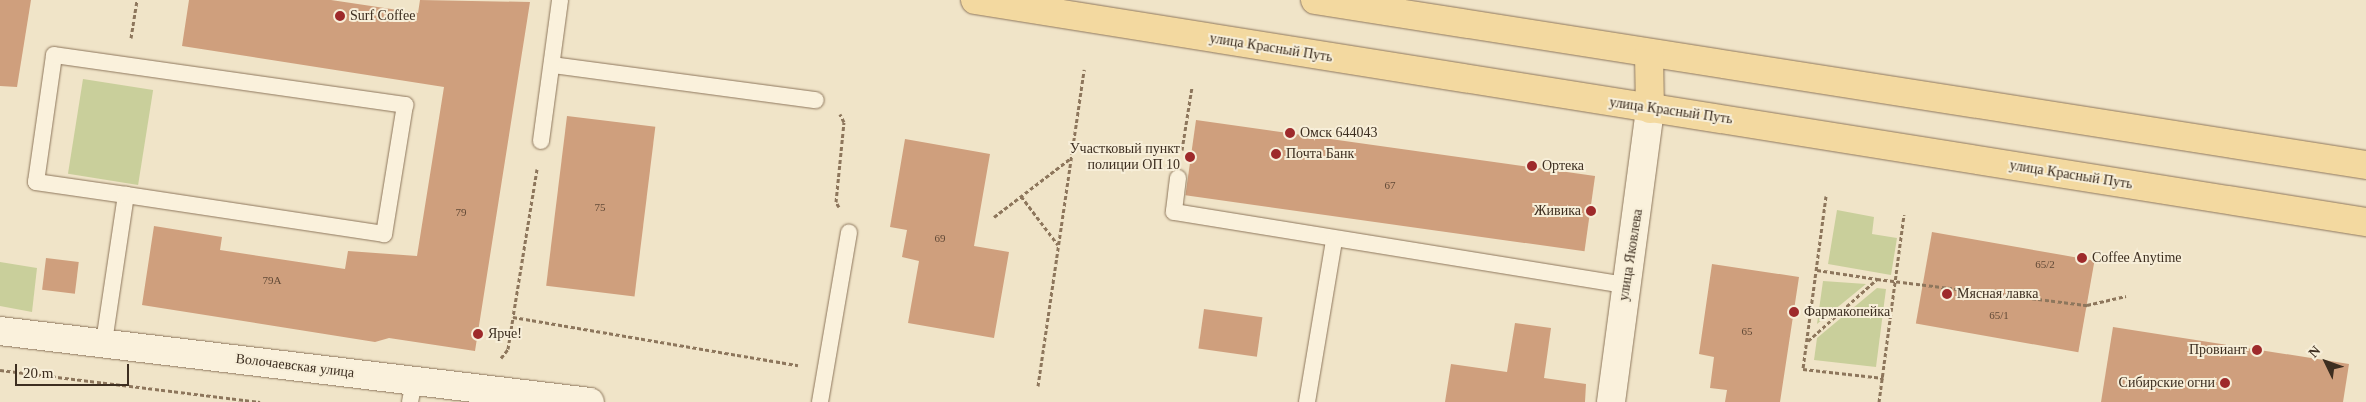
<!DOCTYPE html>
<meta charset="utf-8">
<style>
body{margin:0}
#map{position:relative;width:2366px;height:402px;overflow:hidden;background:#f0e4c8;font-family:Georgia,serif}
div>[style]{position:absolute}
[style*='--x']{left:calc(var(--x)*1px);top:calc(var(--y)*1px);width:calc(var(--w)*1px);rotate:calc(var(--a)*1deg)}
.green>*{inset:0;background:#c9cf9b;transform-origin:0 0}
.building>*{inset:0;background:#cf9f7d;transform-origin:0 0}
.path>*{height:3px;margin-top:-1.5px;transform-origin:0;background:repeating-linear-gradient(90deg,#8d765c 0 4px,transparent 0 6.5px)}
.roads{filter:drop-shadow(0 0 1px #8d765c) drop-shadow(0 0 1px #8d765c)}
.lane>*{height:16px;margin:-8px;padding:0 8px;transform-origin:8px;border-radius:8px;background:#faf1dc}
.street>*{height:28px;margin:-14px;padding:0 14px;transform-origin:14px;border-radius:14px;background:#faf1dc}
.secondary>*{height:28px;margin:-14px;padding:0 14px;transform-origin:14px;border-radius:14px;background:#faf1dc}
.primary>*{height:28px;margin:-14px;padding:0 14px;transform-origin:14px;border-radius:14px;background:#f3d9a0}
.dots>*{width:14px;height:14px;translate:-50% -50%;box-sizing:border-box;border:2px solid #f7eed8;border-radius:50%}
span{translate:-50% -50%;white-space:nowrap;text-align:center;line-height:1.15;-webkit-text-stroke:4px #f7eed8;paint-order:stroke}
.number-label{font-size:11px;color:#624a37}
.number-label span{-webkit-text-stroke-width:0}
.poi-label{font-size:14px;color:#3d2e20}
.left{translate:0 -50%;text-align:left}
.right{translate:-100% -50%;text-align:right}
.street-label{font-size:14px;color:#3d2e20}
.north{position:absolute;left:2301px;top:337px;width:50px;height:50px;-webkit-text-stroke:4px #f7eed8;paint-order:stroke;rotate:312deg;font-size:14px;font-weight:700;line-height:20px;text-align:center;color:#3d2e20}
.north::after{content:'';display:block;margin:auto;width:18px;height:22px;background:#3d2e20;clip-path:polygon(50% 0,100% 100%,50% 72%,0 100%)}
.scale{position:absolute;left:15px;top:364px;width:114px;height:22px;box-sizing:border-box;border:2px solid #3d2e20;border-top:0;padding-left:6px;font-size:15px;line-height:18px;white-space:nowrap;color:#3d2e20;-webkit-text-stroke:4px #f7eed8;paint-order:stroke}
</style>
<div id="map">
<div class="green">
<div style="left:83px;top:79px;width:71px;height:96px;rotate:9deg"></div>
<div style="clip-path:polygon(1837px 210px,1874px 217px,1872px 234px,1897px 238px,1891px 275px,1828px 264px)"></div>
<div style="clip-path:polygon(0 262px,37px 268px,32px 312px,0 306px)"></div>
<div style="clip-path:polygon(1823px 281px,1866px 284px,1817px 324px)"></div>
<div style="clip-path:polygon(1877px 288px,1886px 289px,1876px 367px,1814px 360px,1817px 338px)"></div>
</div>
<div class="building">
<div style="clip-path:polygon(0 0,31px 0,17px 87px,0 86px)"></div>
<div style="clip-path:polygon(189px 0,331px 0,418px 13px,420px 0,530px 2px,475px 351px,389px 338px,375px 342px,142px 305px,154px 226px,222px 237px,220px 250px,345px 269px,348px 251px,417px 256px,444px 87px,182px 46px)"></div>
<div style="left:567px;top:116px;width:89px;height:171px;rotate:7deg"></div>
<div style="left:1196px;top:120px;width:403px;height:76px;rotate:8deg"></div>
<div style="clip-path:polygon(905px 139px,990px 154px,974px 246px,1009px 252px,994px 338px,908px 323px,919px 261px,902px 257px,907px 230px,890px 227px)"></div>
<div style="left:1932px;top:232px;width:165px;height:93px;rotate:10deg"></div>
<div style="left:46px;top:258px;width:33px;height:32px;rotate:7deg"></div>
<div style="clip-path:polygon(1712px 264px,1799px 277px,1780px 402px,1725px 402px,1727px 390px,1710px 388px,1714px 357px,1699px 354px)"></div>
<div style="left:1204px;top:309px;width:59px;height:40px;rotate:8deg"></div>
<div style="clip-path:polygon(1515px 323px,1551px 328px,1544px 378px,1586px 384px,1585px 402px,1445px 402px,1451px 364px,1507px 372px)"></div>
<div style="clip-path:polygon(2113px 327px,2349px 364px,2343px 402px,2101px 402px)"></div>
</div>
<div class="path">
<div style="--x:131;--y:38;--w:38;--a:-81"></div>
<div style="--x:1182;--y:150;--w:64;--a:-81"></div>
<div style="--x:537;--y:169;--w:150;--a:99.2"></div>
<div style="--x:513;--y:317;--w:289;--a:9.6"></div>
<div style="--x:1021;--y:196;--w:61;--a:52.9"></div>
<div style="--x:1826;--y:196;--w:175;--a:97.6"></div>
<div style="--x:1803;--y:369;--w:81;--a:6.4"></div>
<div style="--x:839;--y:207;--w:6;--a:-121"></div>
<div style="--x:836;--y:202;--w:80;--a:-84.3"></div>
<div style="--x:844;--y:122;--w:9;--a:-117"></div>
<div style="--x:994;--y:217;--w:97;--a:-37.5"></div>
<div style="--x:1817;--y:270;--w:61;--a:8.5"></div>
<div style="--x:1808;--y:341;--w:93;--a:-41.9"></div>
<div style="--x:1877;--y:279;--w:212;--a:7.1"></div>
<div style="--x:2087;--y:305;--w:40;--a:-13"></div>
<div style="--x:501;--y:358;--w:11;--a:-52"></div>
<div style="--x:508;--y:349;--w:32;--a:-81"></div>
<div style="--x:0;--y:370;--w:262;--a:7"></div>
<div style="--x:1038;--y:386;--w:320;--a:-81.7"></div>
<div style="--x:1879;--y:402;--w:189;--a:-82.4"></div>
</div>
<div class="roads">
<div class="lane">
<div style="--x:552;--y:65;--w:266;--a:7.6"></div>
<div style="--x:541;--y:141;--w:142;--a:-82.3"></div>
<div style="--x:1178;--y:178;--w:34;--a:97"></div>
<div style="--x:1174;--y:212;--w:458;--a:9.2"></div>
<div style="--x:104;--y:342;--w:149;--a:-81.5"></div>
<div style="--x:126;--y:195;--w:91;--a:-171.8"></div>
<div style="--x:36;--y:182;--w:128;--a:-81.9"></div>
<div style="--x:54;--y:55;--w:355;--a:8.1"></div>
<div style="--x:405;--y:105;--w:131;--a:99.2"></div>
<div style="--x:384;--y:234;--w:261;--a:-171.4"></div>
<div style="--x:410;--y:402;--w:20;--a:-79"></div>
<div style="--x:820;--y:402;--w:172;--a:-80.3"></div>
<div style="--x:1307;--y:402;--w:163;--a:-80.5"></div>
</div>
<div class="street">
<div style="--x:1611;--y:402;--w:296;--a:-82.4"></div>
</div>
<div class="secondary">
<div style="--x:0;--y:331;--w:594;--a:6.86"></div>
</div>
<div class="primary">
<div style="--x:975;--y:0;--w:1409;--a:9.07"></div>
<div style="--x:1315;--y:0;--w:1064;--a:8.92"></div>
<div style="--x:1649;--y:54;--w:55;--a:89"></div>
</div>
</div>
<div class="dots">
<div style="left:340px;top:16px;background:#9e2a2b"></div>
<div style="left:1290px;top:133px;background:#9e2a2b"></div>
<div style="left:1276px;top:154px;background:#9e2a2b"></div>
<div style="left:1190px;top:157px;background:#9e2a2b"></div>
<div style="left:1532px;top:166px;background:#9e2a2b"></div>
<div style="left:1591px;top:211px;background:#9e2a2b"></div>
<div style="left:2082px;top:258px;background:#9e2a2b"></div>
<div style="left:1947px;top:294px;background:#9e2a2b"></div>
<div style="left:1794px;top:312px;background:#9e2a2b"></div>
<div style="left:478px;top:334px;background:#9e2a2b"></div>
<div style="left:2257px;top:350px;background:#9e2a2b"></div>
<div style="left:2225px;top:383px;background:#9e2a2b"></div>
</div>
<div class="number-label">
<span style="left:1390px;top:185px">67</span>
<span style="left:600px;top:207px">75</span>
<span style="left:461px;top:212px">79</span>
<span style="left:940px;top:238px">69</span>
<span style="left:2045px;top:264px">65/2</span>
<span style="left:272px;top:280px">79А</span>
<span style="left:1999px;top:315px">65/1</span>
<span style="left:1747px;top:331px">65</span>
</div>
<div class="poi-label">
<span class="left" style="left:350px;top:16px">Surf Coffee</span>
<span class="left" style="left:1300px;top:133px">Омск 644043</span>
<span class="right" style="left:1180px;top:157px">Участковый пункт<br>полиции ОП 10</span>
<span class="left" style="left:1286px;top:154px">Почта Банк</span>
<span class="left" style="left:1542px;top:166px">Ортека</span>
<span class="right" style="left:1581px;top:211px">Живика</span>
<span class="left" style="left:2092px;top:258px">Coffee Anytime</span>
<span class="left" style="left:1957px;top:294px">Мясная лавка</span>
<span class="left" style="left:1804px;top:312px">Фармакопейка</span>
<span class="left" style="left:488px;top:334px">Ярче!</span>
<span class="right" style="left:2247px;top:350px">Провиант</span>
<span class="right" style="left:2215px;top:383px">Сибирские огни</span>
</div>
<div class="street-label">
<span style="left:1271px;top:48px;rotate:9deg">улица Красный Путь</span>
<span style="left:1671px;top:111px;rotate:8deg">улица Красный Путь</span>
<span style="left:2071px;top:175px;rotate:9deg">улица Красный Путь</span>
<span style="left:1631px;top:255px;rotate:-81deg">улица Яковлева</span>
<span style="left:295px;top:366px;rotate:7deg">Волочаевская улица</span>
</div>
<div class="north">N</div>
<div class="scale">20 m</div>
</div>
